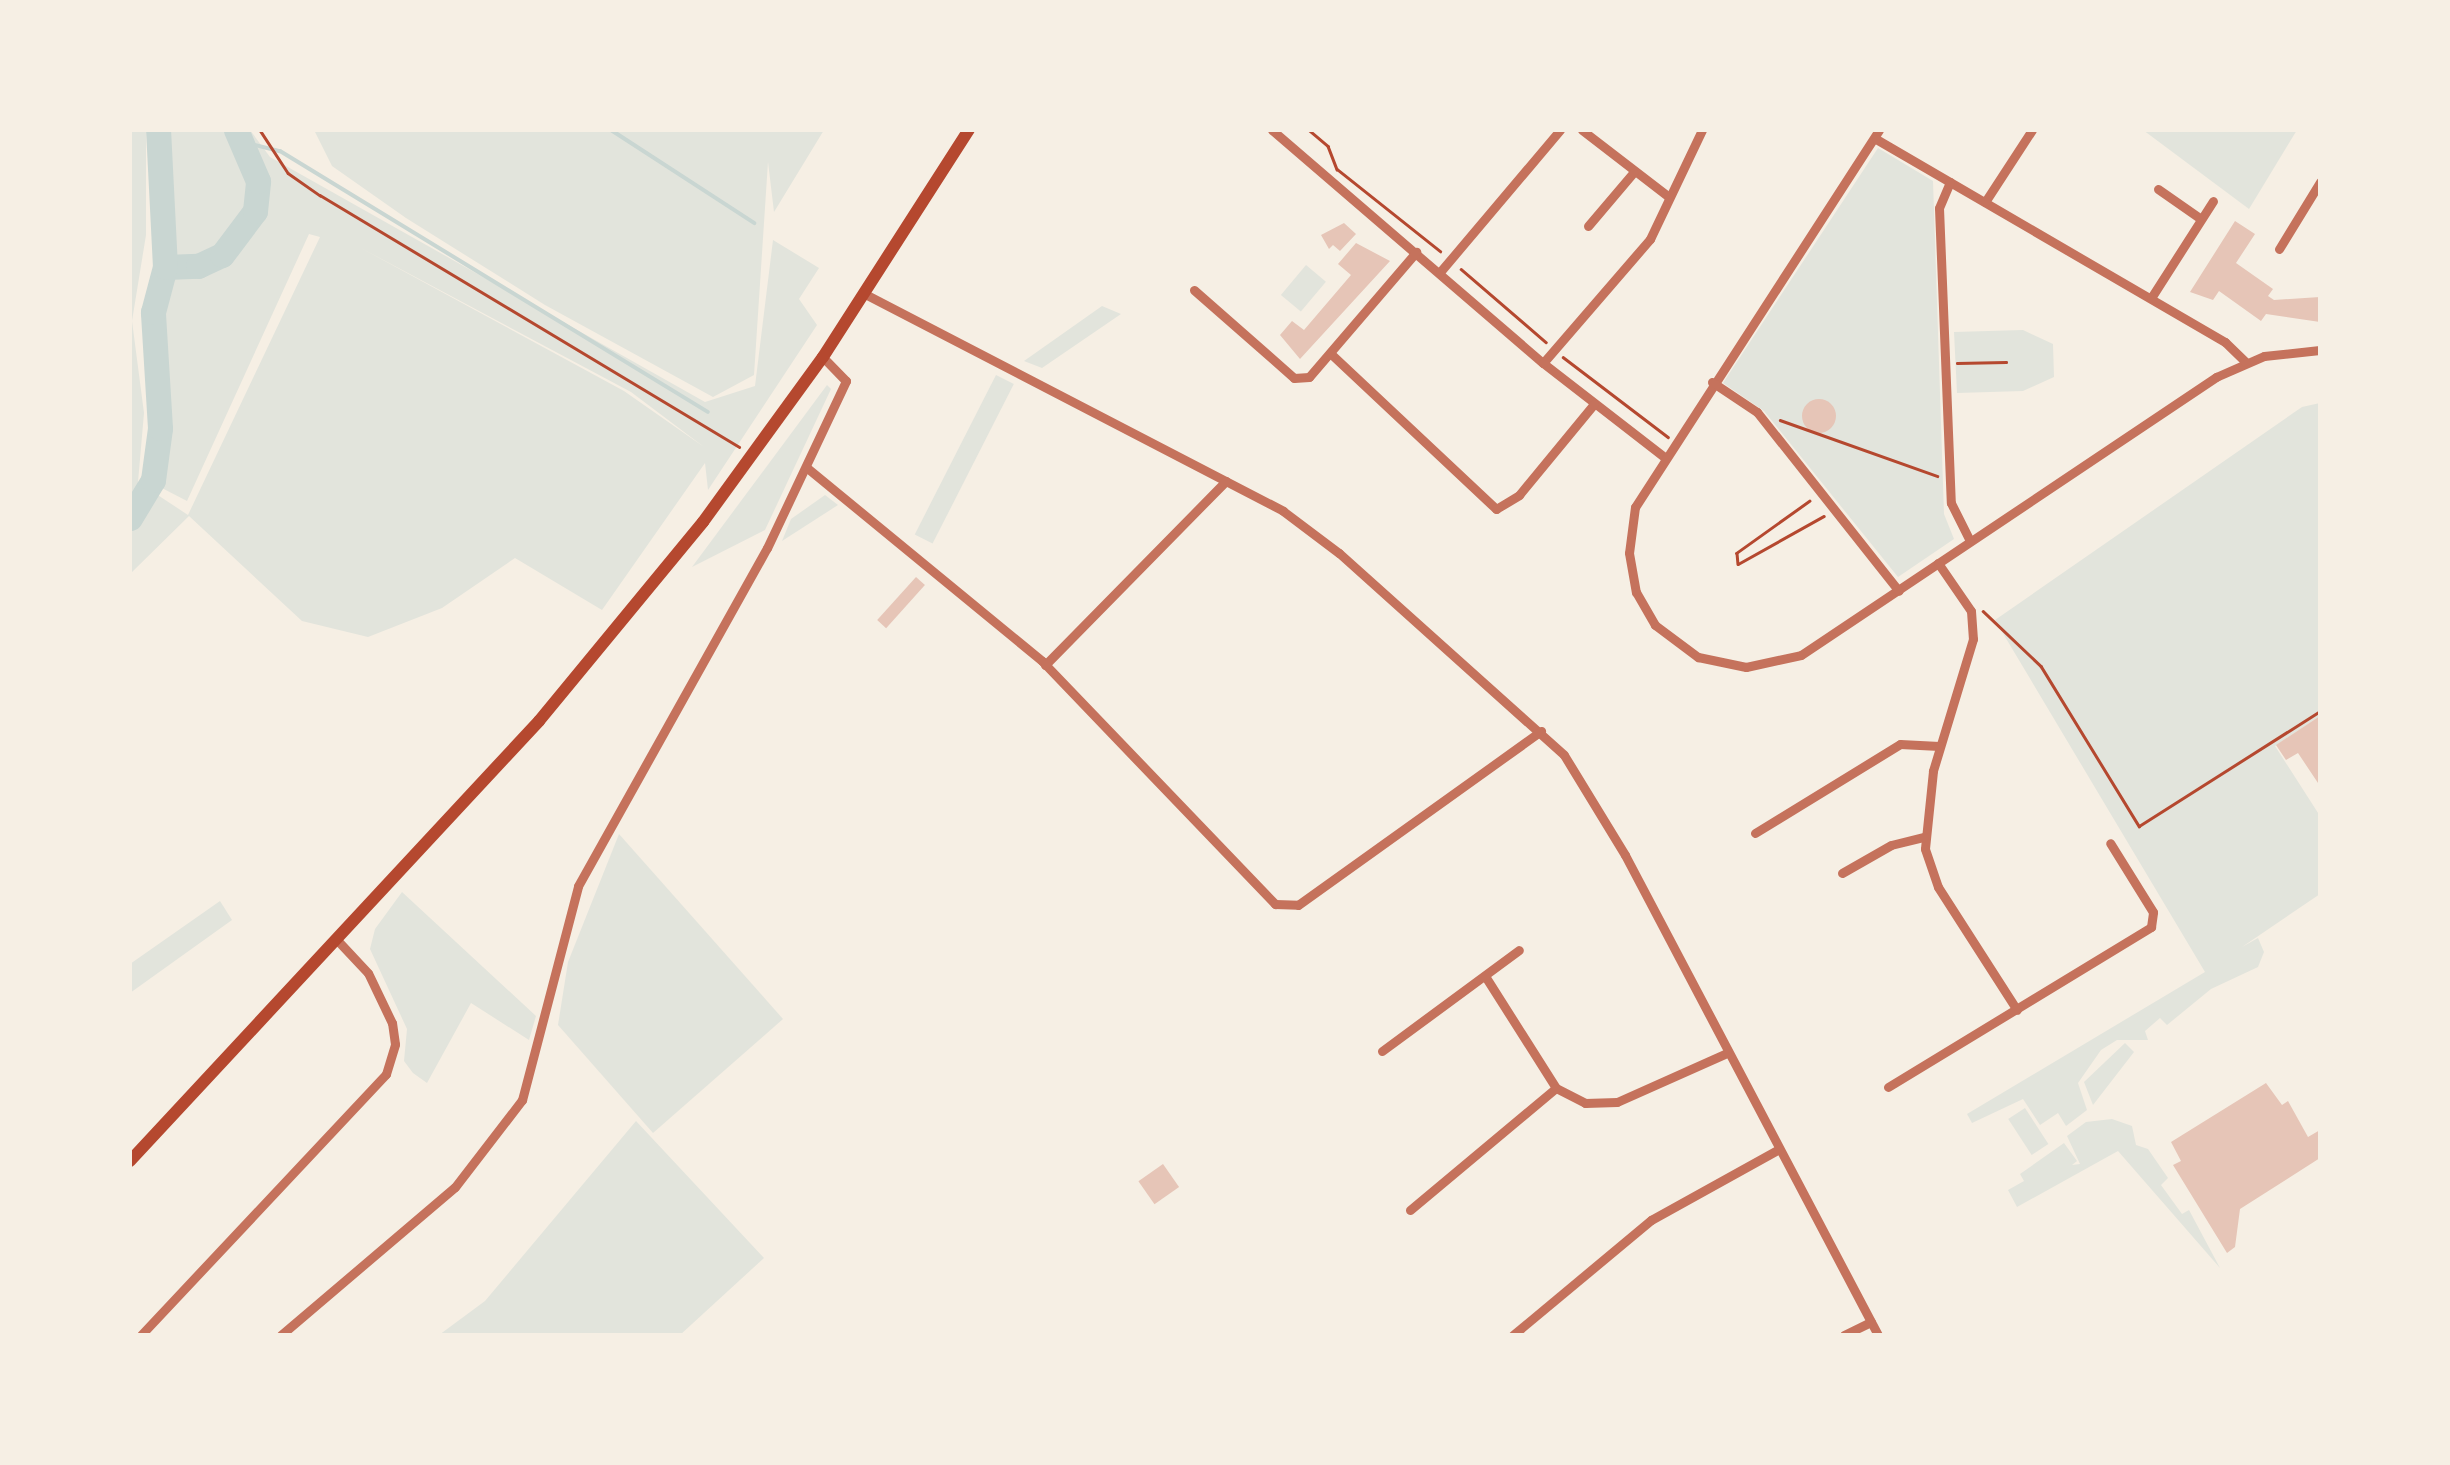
<!DOCTYPE html>
<style>
body{margin:0}
#map{position:relative;width:2450px;height:1465px;overflow:hidden;background:#f6efe4;font-family:Rubik,sans-serif}
div>[style]{position:absolute}
[style*='--x']{left:calc(var(--x)*1px);top:calc(var(--y)*1px);width:calc(var(--w)*1px);rotate:calc(var(--a)*1deg)}
.green>*{inset:0;background:#e2e4dc;transform-origin:0 0}
.stream>*{height:4px;margin:-2px;padding:0 2px;transform-origin:2px;border-radius:2px;background:#c9d6d2}
.river>*{height:25px;margin:-12.5px;padding:0 12.5px;transform-origin:12.5px;border-radius:12.5px;background:#c9d6d2}
.building>*{inset:0;background:#e6c5b7;transform-origin:0 0}
.round{border-radius:50%}
.path>*{height:2.5px;margin:-1.25px;padding:0 1.25px;transform-origin:1.25px;border-radius:1.25px;background:#b5482f}
.minor>*{height:9px;margin:-4.5px;padding:0 4.5px;transform-origin:4.5px;border-radius:4.5px;background:#c5725c}
.primary>*{height:12px;margin:-6px;padding:0 6px;transform-origin:6px;border-radius:6px;background:#b5482f}
span{translate:-50% -50%;white-space:nowrap;text-align:center;line-height:1.15;-webkit-text-stroke:9px #f6efe4;paint-order:stroke}
.frame{position:absolute;inset:0;border:132px solid #f6efe4;pointer-events:none}
</style>
<div id="map">
<div class="green">
<div style="clip-path:polygon(evenodd,130px 130px,146px 130px,146px 235px,132px 321px,144px 413px,138px 482px,188px 515px,320px 237px,309px 234px,187px 501px,158px 486px,169px 400px,158px 316px,170px 282px,170px 130px,250px 130px,270px 157px,705px 402px,755px 386px,773px 240px,819px 268px,799px 299px,817px 325px,708px 490px,705px 463px,602px 610px,515px 558px,442px 608px,368px 637px,302px 621px,189px 516px,130px 574px,130px 130px,359px 247px,631px 392px,704px 447px,624px 391px,359px 247px)"></div>
<div style="clip-path:polygon(314px 130px,824px 130px,774px 212px,768px 162px,754px 375px,713px 397px,545px 305px,406px 218px,332px 166px)"></div>
<div style="clip-path:polygon(2143px 130px,2297px 130px,2249px 209px)"></div>
<div style="clip-path:polygon(1878px 148px,1933px 181px,1944px 514px,1954px 539px,1898px 577px,1764px 411px,1723px 383px)"></div>
<div style="left:1306px;top:265px;width:26px;height:39px;rotate:40deg"></div>
<div style="clip-path:polygon(1102px 306px,1121px 314px,1042px 368px,1024px 361px)"></div>
<div style="clip-path:polygon(2023px 330px,2053px 344px,2054px 377px,2023px 391px,1957px 393px,1954px 332px)"></div>
<div style="left:996px;top:375px;width:20px;height:179px;rotate:27deg"></div>
<div style="clip-path:polygon(827px 385px,831px 389px,765px 530px,692px 567px)"></div>
<div style="clip-path:polygon(2320px 403px,2320px 716px,2275px 746px,2320px 816px,2320px 894px,2242px 947px,2258px 938px,2264px 952px,2258px 967px,2211px 989px,2167px 1025px,2160px 1018px,2145px 1031px,2148px 1040px,2117px 1040px,2101px 1050px,2078px 1083px,2087px 1110px,2066px 1126px,2058px 1113px,2040px 1125px,2023px 1099px,1972px 1123px,1967px 1114px,2205px 972px,1995px 620px,2302px 407px)"></div>
<div style="clip-path:polygon(825px 495px,838px 505px,782px 541px,791px 519px)"></div>
<div style="clip-path:polygon(619px 834px,783px 1019px,653px 1133px,558px 1025px,568px 962px)"></div>
<div style="clip-path:polygon(402px 892px,536px 1016px,529px 1040px,471px 1003px,427px 1083px,413px 1073px,404px 1061px,407px 1029px,370px 949px,375px 929px)"></div>
<div style="clip-path:polygon(220px 901px,232px 920px,130px 993px,130px 964px)"></div>
<div style="clip-path:polygon(2125px 1043px,2134px 1052px,2093px 1105px,2084px 1082px)"></div>
<div style="left:2025px;top:1108px;width:43px;height:20px;rotate:57deg"></div>
<div style="clip-path:polygon(2112px 1119px,2132px 1126px,2136px 1145px,2148px 1149px,2168px 1178px,2161px 1185px,2182px 1214px,2189px 1210px,2220px 1268px,2118px 1151px,2017px 1207px,2008px 1190px,2024px 1181px,2020px 1174px,2064px 1143px,2077px 1161px,2072px 1165px,2080px 1164px,2067px 1136px,2086px 1122px)"></div>
<div style="clip-path:polygon(636px 1121px,764px 1258px,680px 1335px,439px 1335px,485px 1301px)"></div>
</div>
<div class="stream">
<div style="--x:611;--y:130;--w:171;--a:33"></div>
<div style="--x:243;--y:142;--w:38;--a:14"></div>
<div style="--x:280;--y:151;--w:501;--a:31.38"></div>
</div>
<div class="river">
<div style="--x:165;--y:267;--w:33;--a:-2"></div>
<div style="--x:198;--y:266;--w:26;--a:-25"></div>
<div style="--x:222;--y:255;--w:55;--a:-53.1"></div>
<div style="--x:255;--y:211;--w:30;--a:-84"></div>
<div style="--x:258;--y:181;--w:56;--a:-113.3"></div>
<div style="--x:130;--y:518;--w:44;--a:-58.8"></div>
<div style="--x:153;--y:480;--w:52;--a:-82.3"></div>
<div style="--x:160;--y:428;--w:116;--a:-93.5"></div>
<div style="--x:153;--y:312;--w:47;--a:-75.1"></div>
<div style="--x:165;--y:267;--w:137;--a:-92.9"></div>
</div>
<div class="building">
<div style="clip-path:polygon(2235px 221px,2255px 234px,2236px 263px,2273px 289px,2268px 296px,2274px 300px,2320px 297px,2320px 322px,2266px 314px,2261px 321px,2219px 291px,2213px 300px,2190px 292px)"></div>
<div style="clip-path:polygon(1344px 223px,1356px 234px,1340px 251px,1333px 245px,1329px 249px,1321px 235px)"></div>
<div style="clip-path:polygon(1356px 243px,1390px 261px,1300px 359px,1280px 335px,1292px 321px,1304px 330px,1351px 275px,1338px 264px)"></div>
<div class="round" style="left:1802px;top:399px;width:34px;height:34px"></div>
<div style="left:916px;top:577px;width:12px;height:58px;rotate:42deg"></div>
<div style="clip-path:polygon(2320px 716px,2320px 786px,2298px 753px,2286px 760px,2276px 745px)"></div>
<div style="clip-path:polygon(2266px 1083px,2282px 1105px,2288px 1101px,2308px 1137px,2320px 1130px,2320px 1158px,2240px 1209px,2235px 1247px,2227px 1253px,2173px 1165px,2181px 1161px,2171px 1142px)"></div>
<div style="left:1163px;top:1164px;width:28px;height:30px;rotate:55deg"></div>
</div>
<div class="path">
<div style="--x:260;--y:130;--w:51;--a:56.9"></div>
<div style="--x:288;--y:173;--w:39;--a:35"></div>
<div style="--x:320;--y:195;--w:489;--a:31"></div>
<div style="--x:1309;--y:130;--w:25;--a:40"></div>
<div style="--x:1328;--y:146;--w:25;--a:69"></div>
<div style="--x:1337;--y:169;--w:132;--a:38.5"></div>
<div style="--x:1461;--y:269;--w:112;--a:40.7"></div>
<div style="--x:1563;--y:357;--w:132;--a:37.3"></div>
<div style="--x:1957;--y:363;--w:49;--a:-1.2"></div>
<div style="--x:1780;--y:420;--w:167;--a:19.6"></div>
<div style="--x:1810;--y:501;--w:90;--a:144.5"></div>
<div style="--x:1737;--y:553;--w:11;--a:85"></div>
<div style="--x:1738;--y:564;--w:98;--a:-29.2"></div>
<div style="--x:1983;--y:611;--w:80;--a:43.5"></div>
<div style="--x:2041;--y:666;--w:188;--a:58.5"></div>
<div style="--x:2139;--y:826;--w:214;--a:-32.4"></div>
</div>
<div class="minor">
<div style="--x:1272;--y:130;--w:357;--a:40.7"></div>
<div style="--x:1543;--y:363;--w:152;--a:37.8"></div>
<div style="--x:1582;--y:130;--w:110;--a:37.6"></div>
<div style="--x:1879;--y:130;--w:449;--a:122.9"></div>
<div style="--x:1635;--y:507;--w:46;--a:97.4"></div>
<div style="--x:1629;--y:553;--w:40;--a:80"></div>
<div style="--x:1636;--y:592;--w:38;--a:60"></div>
<div style="--x:1655;--y:625;--w:54;--a:36.7"></div>
<div style="--x:1698;--y:657;--w:49;--a:11.8"></div>
<div style="--x:1746;--y:667;--w:56;--a:-12.3"></div>
<div style="--x:1801;--y:655;--w:500;--a:-33.8"></div>
<div style="--x:2216;--y:377;--w:52;--a:-23.6"></div>
<div style="--x:2264;--y:356;--w:56;--a:-6.1"></div>
<div style="--x:1876;--y:139;--w:404;--a:30.2"></div>
<div style="--x:2225;--y:342;--w:29;--a:44"></div>
<div style="--x:1950;--y:182;--w:28;--a:113"></div>
<div style="--x:1939;--y:208;--w:295;--a:87.7"></div>
<div style="--x:1951;--y:503;--w:42;--a:63.4"></div>
<div style="--x:2158;--y:189;--w:52;--a:34.9"></div>
<div style="--x:1985;--y:202;--w:86;--a:-56.9"></div>
<div style="--x:1588;--y:226;--w:70;--a:-49.7"></div>
<div style="--x:2279;--y:249;--w:79;--a:-58.5"></div>
<div style="--x:1440;--y:272;--w:186;--a:-49.8"></div>
<div style="--x:1194;--y:290;--w:133;--a:41.3"></div>
<div style="--x:1294;--y:378;--w:15;--a:-4"></div>
<div style="--x:1309;--y:377;--w:165;--a:-49.4"></div>
<div style="--x:865;--y:294;--w:471;--a:27.4"></div>
<div style="--x:1283;--y:511;--w:70;--a:36.9"></div>
<div style="--x:1339;--y:553;--w:302;--a:41.9"></div>
<div style="--x:1564;--y:755;--w:117;--a:58.6"></div>
<div style="--x:1625;--y:855;--w:543;--a:62.21"></div>
<div style="--x:2151;--y:298;--w:115;--a:-57.4"></div>
<div style="--x:1330;--y:353;--w:228;--a:43.2"></div>
<div style="--x:1496;--y:509;--w:27;--a:-31"></div>
<div style="--x:1519;--y:495;--w:118;--a:-50.5"></div>
<div style="--x:1543;--y:363;--w:164;--a:-49.2"></div>
<div style="--x:1650;--y:239;--w:121;--a:-64.5"></div>
<div style="--x:1712;--y:382;--w:54;--a:33.7"></div>
<div style="--x:1757;--y:412;--w:228;--a:51.6"></div>
<div style="--x:806;--y:467;--w:306;--a:39.4"></div>
<div style="--x:1042;--y:661;--w:337;--a:46.2"></div>
<div style="--x:1275;--y:904;--w:23;--a:2"></div>
<div style="--x:1298;--y:905;--w:299;--a:-35.6"></div>
<div style="--x:1938;--y:563;--w:58;--a:55.5"></div>
<div style="--x:1971;--y:611;--w:28;--a:86"></div>
<div style="--x:1973;--y:639;--w:138;--a:106.9"></div>
<div style="--x:1933;--y:771;--w:78;--a:95.9"></div>
<div style="--x:1925;--y:849;--w:40;--a:71.1"></div>
<div style="--x:1938;--y:887;--w:146;--a:57.3"></div>
<div style="--x:1045;--y:665;--w:258;--a:-45.5"></div>
<div style="--x:1755;--y:833;--w:170;--a:-31.5"></div>
<div style="--x:1900;--y:744;--w:39;--a:3"></div>
<div style="--x:1842;--y:873;--w:56;--a:-29.7"></div>
<div style="--x:1891;--y:845;--w:34;--a:-14"></div>
<div style="--x:1485;--y:976;--w:133;--a:57.6"></div>
<div style="--x:1556;--y:1088;--w:33;--a:27"></div>
<div style="--x:1585;--y:1103;--w:32;--a:-2"></div>
<div style="--x:1617;--y:1102;--w:120;--a:-24"></div>
<div style="--x:1382;--y:1051;--w:170;--a:-36.4"></div>
<div style="--x:1888;--y:1087;--w:308;--a:-31.3"></div>
<div style="--x:2151;--y:927;--w:15;--a:-82"></div>
<div style="--x:2153;--y:912;--w:81;--a:-121.9"></div>
<div style="--x:1410;--y:1210;--w:190;--a:-39.9"></div>
<div style="--x:141;--y:1335;--w:358;--a:-46.8"></div>
<div style="--x:386;--y:1074;--w:31;--a:-73"></div>
<div style="--x:395;--y:1044;--w:21;--a:-98"></div>
<div style="--x:392;--y:1023;--w:55;--a:-115.6"></div>
<div style="--x:368;--y:973;--w:45;--a:-133.2"></div>
<div style="--x:281;--y:1335;--w:228;--a:-40.4"></div>
<div style="--x:455;--y:1187;--w:110;--a:-52.4"></div>
<div style="--x:522;--y:1100;--w:221;--a:-75.3"></div>
<div style="--x:578;--y:886;--w:387;--a:-60.8"></div>
<div style="--x:767;--y:548;--w:185;--a:-64.7"></div>
<div style="--x:846;--y:381;--w:33;--a:-134"></div>
<div style="--x:1513;--y:1335;--w:180;--a:-39.8"></div>
<div style="--x:1651;--y:1220;--w:146;--a:-29"></div>
<div style="--x:1844;--y:1335;--w:30;--a:-26"></div>
</div>
<div class="primary">
<div style="--x:130;--y:1161;--w:601;--a:-47.09"></div>
<div style="--x:539;--y:721;--w:258;--a:-50.5"></div>
<div style="--x:703;--y:522;--w:204;--a:-54"></div>
<div style="--x:823;--y:357;--w:270;--a:-57.3"></div>
</div>
<div class="frame"></div>
</div>
